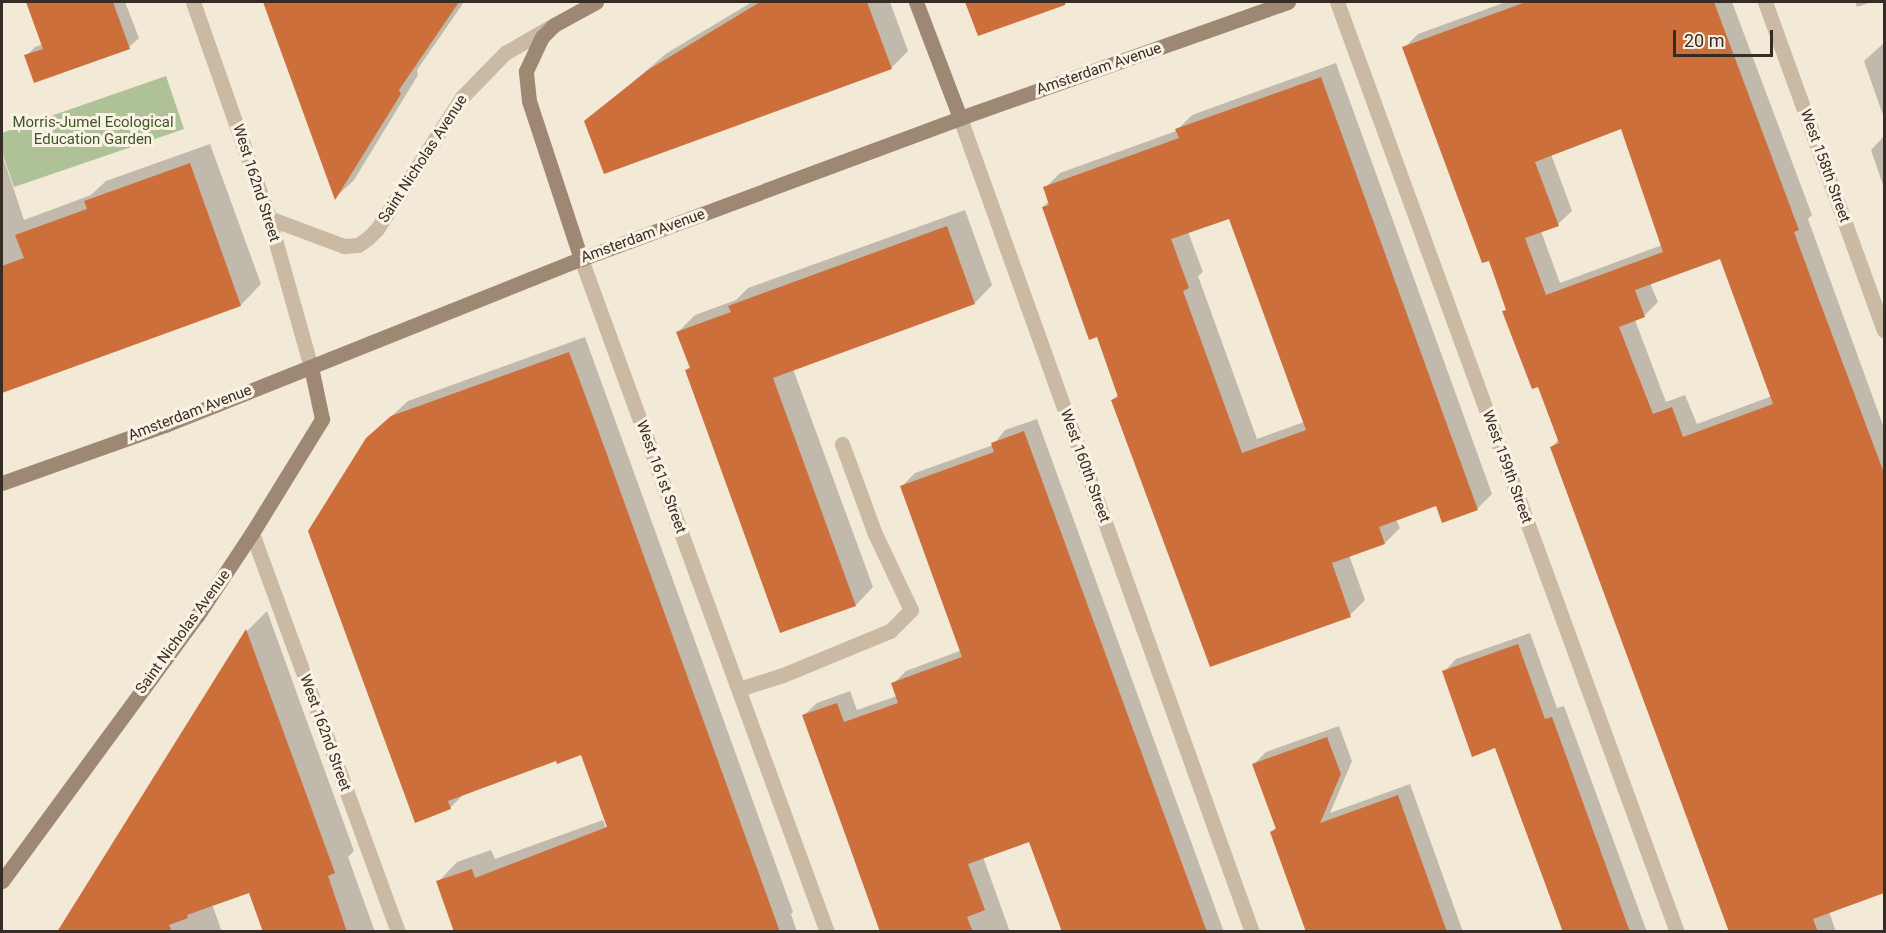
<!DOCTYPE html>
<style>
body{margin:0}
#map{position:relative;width:1886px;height:933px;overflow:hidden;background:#f2e9d7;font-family:Roboto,sans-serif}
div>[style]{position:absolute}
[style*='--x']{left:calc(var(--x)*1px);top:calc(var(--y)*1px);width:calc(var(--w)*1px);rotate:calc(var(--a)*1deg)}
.green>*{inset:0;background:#afc297}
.shadow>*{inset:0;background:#0003}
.building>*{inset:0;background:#cd6f3b}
.service>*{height:15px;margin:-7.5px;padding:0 7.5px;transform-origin:7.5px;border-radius:7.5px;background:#cbbaa3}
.minor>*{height:15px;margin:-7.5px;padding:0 7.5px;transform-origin:7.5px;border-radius:7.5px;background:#cbbaa3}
.secondary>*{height:15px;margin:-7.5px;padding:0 7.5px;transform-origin:7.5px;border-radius:7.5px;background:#9e8874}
span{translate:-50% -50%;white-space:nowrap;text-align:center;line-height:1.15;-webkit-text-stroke:6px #faf2e4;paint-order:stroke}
.street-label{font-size:15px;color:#352c25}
.park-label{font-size:15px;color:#3f5528}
.frame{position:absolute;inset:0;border:3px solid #352c25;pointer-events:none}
.scale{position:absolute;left:1673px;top:30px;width:100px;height:27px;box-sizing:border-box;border:3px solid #352c25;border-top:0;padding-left:8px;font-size:18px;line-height:21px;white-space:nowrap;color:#352c25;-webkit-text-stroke:4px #faf2e4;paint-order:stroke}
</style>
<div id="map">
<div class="green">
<div style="clip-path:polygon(166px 76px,184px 129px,14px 187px,2px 152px,2px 133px)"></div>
</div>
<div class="shadow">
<div style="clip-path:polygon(28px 2px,125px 2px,139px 38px,129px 47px,26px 56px,35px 47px,43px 44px)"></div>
<div style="clip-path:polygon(265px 2px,464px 2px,417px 70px,418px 75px,354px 180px,336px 197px)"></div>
<div style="clip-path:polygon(752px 2px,890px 2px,908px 51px,891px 68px,586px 122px,667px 53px)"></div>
<div style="clip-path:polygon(967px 2px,1070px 2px,979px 35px)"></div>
<div style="clip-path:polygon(evenodd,1506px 2px,1732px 2px,1812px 215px,1808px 219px,1884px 428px,1884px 891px,1829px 911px,1836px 932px,1731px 932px,1552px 447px,1559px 439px,1538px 385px,1504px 312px,1507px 309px,1489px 260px,1404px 48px,1418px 34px,1506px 2px,1622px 127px,1662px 245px,1560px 283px,1541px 231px,1558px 224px,1572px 211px,1551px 154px,1622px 127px,1506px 2px,1721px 257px,1772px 396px,1697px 424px,1685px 395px,1666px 402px,1635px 320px,1644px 316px,1658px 302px,1650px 283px,1721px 257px)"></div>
<div style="clip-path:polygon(1855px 2px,1872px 2px,1857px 7px)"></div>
<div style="clip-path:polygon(1884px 43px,1884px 118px,1864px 61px)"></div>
<div style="clip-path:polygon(evenodd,1336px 63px,1492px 494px,1477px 509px,1436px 504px,1396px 519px,1400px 528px,1385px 543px,1349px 555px,1365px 600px,1350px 615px,1113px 400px,1119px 394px,1098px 335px,1043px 207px,1049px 201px,1045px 188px,1060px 173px,1176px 131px,1192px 115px,1336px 63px,1230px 217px,1304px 422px,1257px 439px,1198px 276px,1203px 272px,1188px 232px,1230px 217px)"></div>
<div style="clip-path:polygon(1884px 136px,1884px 188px,1871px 150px)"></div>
<div style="clip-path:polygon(210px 144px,261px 284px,241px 305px,2px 391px,2px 154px,24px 220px,91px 195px,106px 181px)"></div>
<div style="clip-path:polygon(965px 210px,992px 285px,975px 303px,793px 369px,873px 587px,856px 605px,781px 632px,686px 371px,691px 366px,678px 332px,695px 315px,736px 300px,748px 288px)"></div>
<div style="clip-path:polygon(585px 337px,793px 912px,791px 914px,797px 932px,670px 932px,582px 753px,557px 759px,466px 792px,450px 808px,415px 821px,384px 423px,408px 401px)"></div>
<div style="clip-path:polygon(1037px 419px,1224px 932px,1064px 932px,1030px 840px,983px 857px,1010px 932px,890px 932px,803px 716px,817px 703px,850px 691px,857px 710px,897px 696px,893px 684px,906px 671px,962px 650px,902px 486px,915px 473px,993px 445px,1005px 430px)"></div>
<div style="clip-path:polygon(267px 611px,354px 851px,348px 857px,375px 932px,264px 932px,249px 891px,212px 904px,222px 932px,58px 932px,248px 630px)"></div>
<div style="clip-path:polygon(1530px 633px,1557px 708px,1564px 706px,1647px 932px,1563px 932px,1496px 746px,1444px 672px,1456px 659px)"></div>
<div style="clip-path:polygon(1339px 726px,1352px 761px,1330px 813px,1410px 784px,1463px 932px,1307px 932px,1271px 832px,1277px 827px,1254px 764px,1266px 752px)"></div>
<div style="clip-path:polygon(603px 820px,644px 932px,438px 882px,457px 862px,491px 850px,495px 859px)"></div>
</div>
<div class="building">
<div style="clip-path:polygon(26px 2px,113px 2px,130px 49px,34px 83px,24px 55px,43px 49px)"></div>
<div style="clip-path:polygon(263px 2px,459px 2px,399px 90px,401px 94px,335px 200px)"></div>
<div style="clip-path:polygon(760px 2px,867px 2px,892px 69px,604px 174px,584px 121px,648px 70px)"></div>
<div style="clip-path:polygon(965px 2px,1065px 2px,1065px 5px,978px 36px)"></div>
<div style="clip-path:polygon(evenodd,1526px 2px,1714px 2px,1799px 230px,1794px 232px,1815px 289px,1884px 473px,1884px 893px,1813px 919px,1818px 932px,1729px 932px,1550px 447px,1559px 443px,1538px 387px,1532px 389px,1502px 311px,1506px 310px,1489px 261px,1482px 263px,1402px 47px,1526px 2px,1621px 129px,1663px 252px,1546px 295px,1525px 238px,1559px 226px,1535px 162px,1621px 129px,1526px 2px,1720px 259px,1773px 404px,1683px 437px,1672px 407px,1653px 414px,1619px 327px,1645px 317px,1635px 290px,1720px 259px)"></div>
<div style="clip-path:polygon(evenodd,1321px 77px,1478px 510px,1442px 523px,1436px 506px,1379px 527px,1385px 544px,1332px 563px,1351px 617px,1210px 667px,1111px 400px,1118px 397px,1097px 337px,1089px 340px,1042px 207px,1049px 205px,1043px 187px,1179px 138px,1175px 129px,1321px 77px,1229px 219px,1306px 430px,1242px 453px,1183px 291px,1189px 288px,1171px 239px,1229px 219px)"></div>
<div style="clip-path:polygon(190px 163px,241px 306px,2px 393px,2px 266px,24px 258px,15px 235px,87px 209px,84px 201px)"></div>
<div style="clip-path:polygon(947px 226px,975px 304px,773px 378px,856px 606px,780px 633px,685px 370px,690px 368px,676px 332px,731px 312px,728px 306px)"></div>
<div style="clip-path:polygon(569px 352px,597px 427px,780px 932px,454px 932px,436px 881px,472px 869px,475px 878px,607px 827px,581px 755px,557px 764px,556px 761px,448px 801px,451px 809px,415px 823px,308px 531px,366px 438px,391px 416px)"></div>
<div style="clip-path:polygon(1024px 431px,1138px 743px,1207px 932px,1062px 932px,1029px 842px,968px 864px,985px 910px,967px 917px,973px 932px,880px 932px,849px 845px,802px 715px,837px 703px,844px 722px,898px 703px,891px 683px,962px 657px,900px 486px,994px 452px,991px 443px)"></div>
<div style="clip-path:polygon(246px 629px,335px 873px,328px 876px,347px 932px,263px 932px,249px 893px,187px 915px,188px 918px,169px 925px,172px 932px,57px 932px)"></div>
<div style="clip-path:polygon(1518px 644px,1545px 719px,1552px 717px,1630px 932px,1563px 932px,1495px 748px,1472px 757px,1442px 671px)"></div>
<div style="clip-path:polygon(1327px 737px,1341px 774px,1320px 823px,1398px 795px,1447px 932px,1306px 932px,1270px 832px,1276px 829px,1252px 764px)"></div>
</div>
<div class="service">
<div style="--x:739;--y:689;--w:46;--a:-17.7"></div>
<div style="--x:783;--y:675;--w:116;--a:-22.4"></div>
<div style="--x:890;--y:631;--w:30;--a:-45"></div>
<div style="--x:911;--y:610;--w:84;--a:-115.3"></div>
<div style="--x:875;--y:534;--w:96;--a:-110.1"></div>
</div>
<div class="minor">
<div style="--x:193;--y:2;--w:229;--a:70.6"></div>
<div style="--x:269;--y:218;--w:155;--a:74.3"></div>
<div style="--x:1337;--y:2;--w:990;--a:69.92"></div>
<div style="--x:1765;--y:2;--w:349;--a:70.1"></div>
<div style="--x:960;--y:118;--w:865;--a:70.27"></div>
<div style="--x:269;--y:218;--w:80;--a:20.5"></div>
<div style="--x:344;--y:246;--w:14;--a:-4"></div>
<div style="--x:358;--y:245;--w:12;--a:-35"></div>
<div style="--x:368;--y:238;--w:13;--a:-45"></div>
<div style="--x:377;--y:229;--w:157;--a:-57.2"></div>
<div style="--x:462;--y:97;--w:62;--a:-45.7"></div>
<div style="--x:505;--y:53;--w:52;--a:-30"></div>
<div style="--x:581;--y:259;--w:717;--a:69.92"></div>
<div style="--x:252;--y:533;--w:425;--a:69.9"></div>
</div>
<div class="secondary">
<div style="--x:916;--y:2;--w:124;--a:69.2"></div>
<div style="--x:581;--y:259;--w:166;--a:-108.2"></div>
<div style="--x:529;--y:101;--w:30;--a:-96"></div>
<div style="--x:526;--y:71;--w:38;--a:-65"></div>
<div style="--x:542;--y:37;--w:17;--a:-45"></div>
<div style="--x:554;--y:25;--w:48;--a:-28.7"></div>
<div style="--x:2;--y:483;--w:173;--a:-19.6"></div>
<div style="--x:165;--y:425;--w:448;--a:-21.8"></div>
<div style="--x:581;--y:259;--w:404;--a:-20.4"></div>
<div style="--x:960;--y:118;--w:348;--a:-19.5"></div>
<div style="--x:2;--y:881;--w:329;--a:-53.7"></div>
<div style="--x:197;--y:616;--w:100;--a:-56.5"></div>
<div style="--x:252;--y:533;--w:134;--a:-58.4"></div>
<div style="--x:322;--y:419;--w:53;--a:-101.9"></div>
</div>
<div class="street-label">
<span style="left:1099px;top:69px;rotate:-19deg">Amsterdam Avenue</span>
<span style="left:423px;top:159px;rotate:-57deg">Saint Nicholas Avenue</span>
<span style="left:1825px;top:166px;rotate:70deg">West 158th Street</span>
<span style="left:256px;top:183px;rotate:72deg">West 162nd Street</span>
<span style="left:643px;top:236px;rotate:-20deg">Amsterdam Avenue</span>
<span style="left:190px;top:413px;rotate:-21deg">Amsterdam Avenue</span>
<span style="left:1085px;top:466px;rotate:70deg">West 160th Street</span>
<span style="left:1507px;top:467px;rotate:70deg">West 159th Street</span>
<span style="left:661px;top:477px;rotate:70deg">West 161st Street</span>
<span style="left:183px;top:632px;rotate:-54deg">Saint Nicholas Avenue</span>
<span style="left:325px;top:733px;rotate:70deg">West 162nd Street</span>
</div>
<div class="park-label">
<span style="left:93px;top:131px">Morris-Jumel Ecological<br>Education Garden</span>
</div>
<div class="frame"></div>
<div class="scale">20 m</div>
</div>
